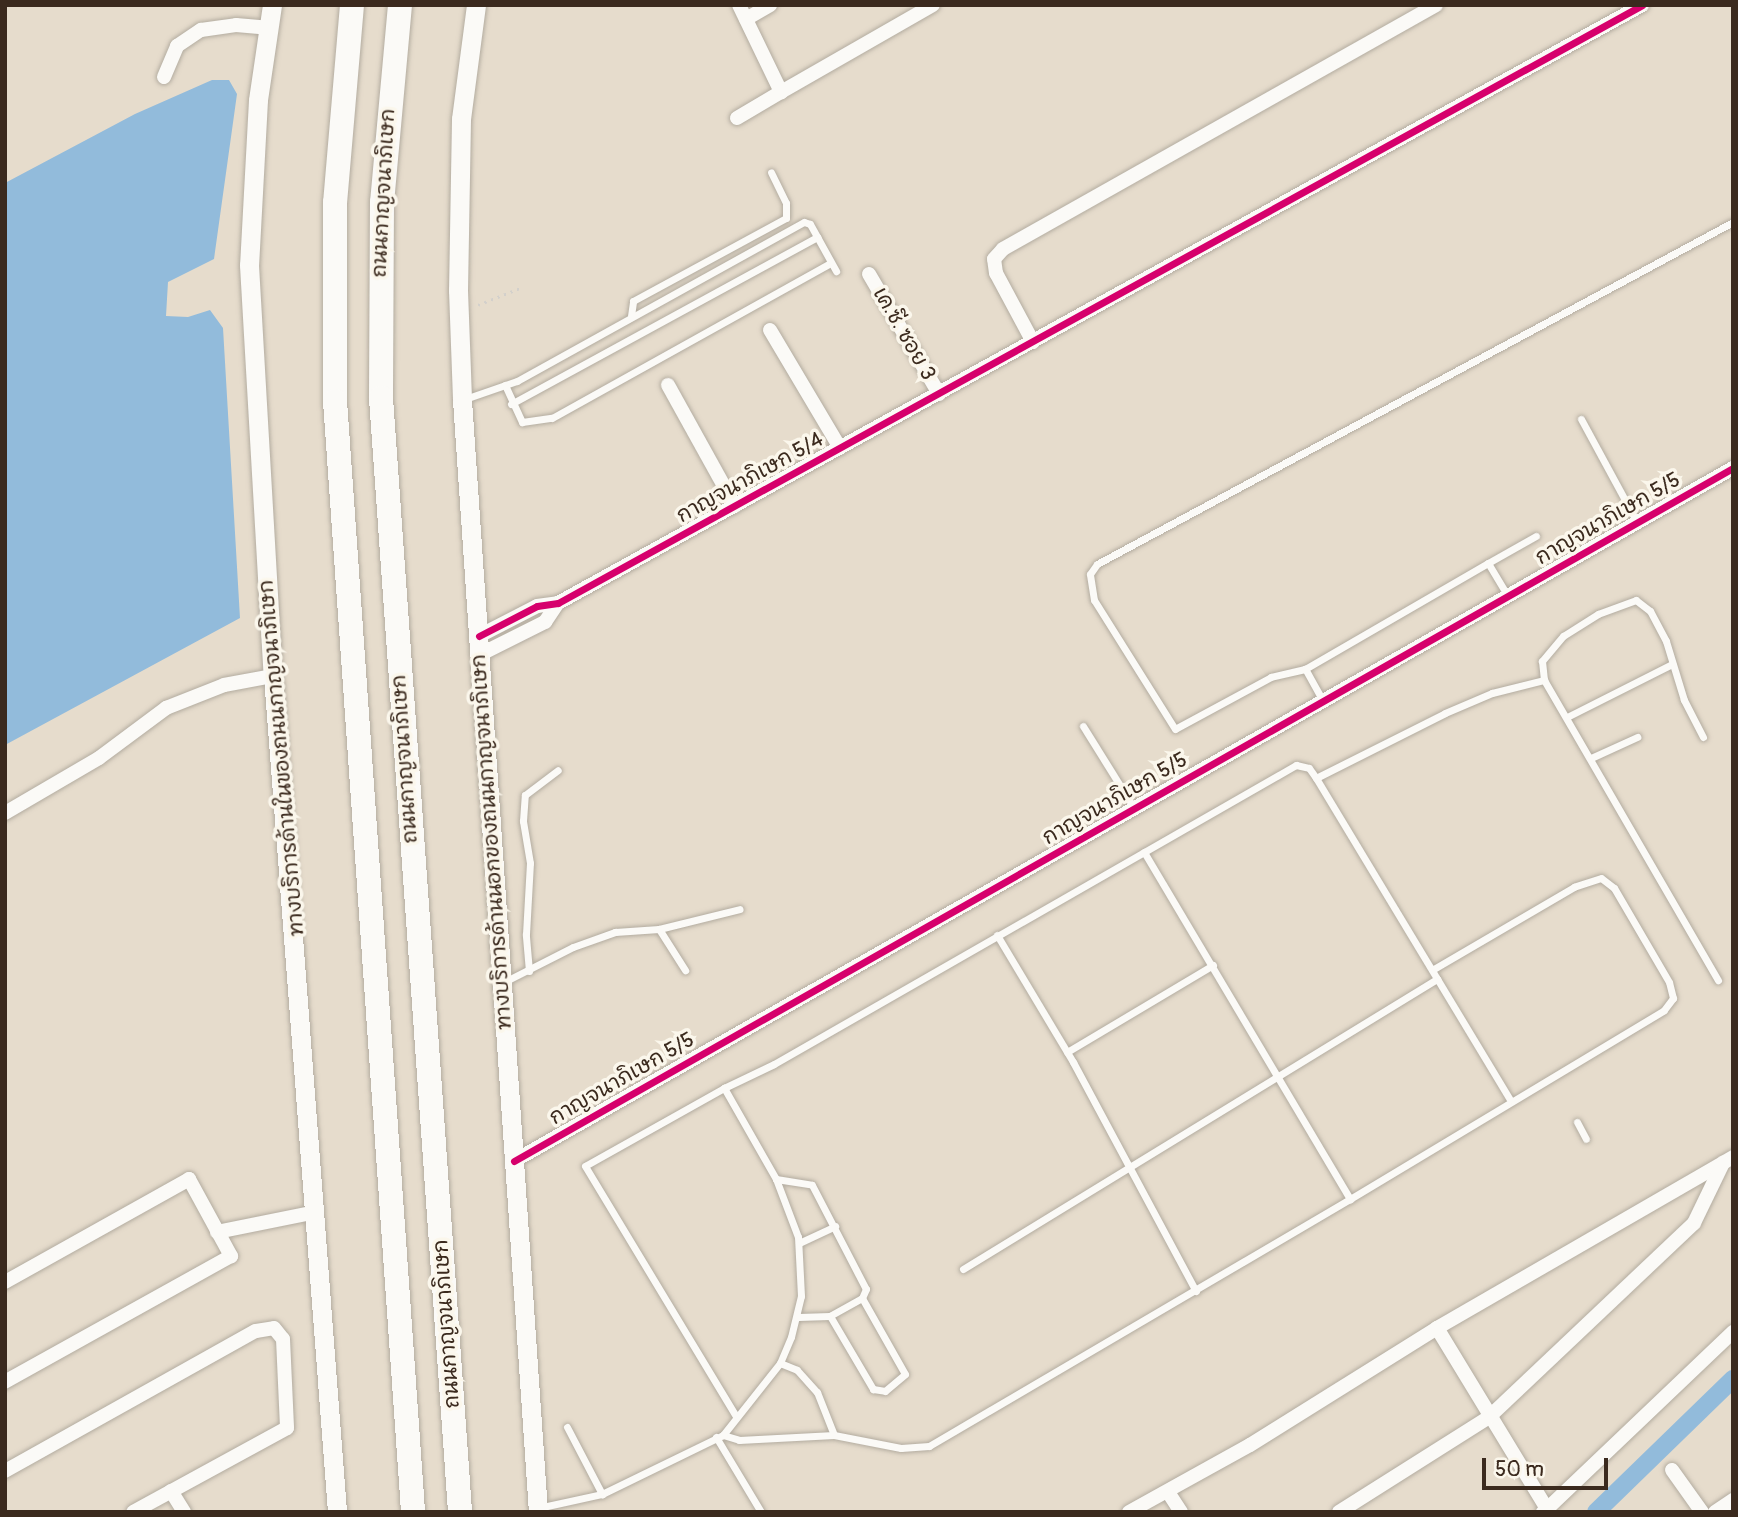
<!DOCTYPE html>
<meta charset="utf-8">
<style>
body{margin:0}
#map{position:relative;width:1738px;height:1517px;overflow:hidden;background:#e6dccc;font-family:Pangolin,"Playpen Sans Thai",sans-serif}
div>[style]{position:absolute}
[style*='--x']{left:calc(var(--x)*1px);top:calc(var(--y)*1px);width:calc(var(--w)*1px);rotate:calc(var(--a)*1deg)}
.water>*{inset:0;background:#92bbdb}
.canal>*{height:18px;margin:-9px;padding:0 9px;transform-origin:9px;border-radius:9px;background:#92bbdb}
.path>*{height:2.5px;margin-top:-1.25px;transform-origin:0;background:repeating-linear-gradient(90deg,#d3d0cb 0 2px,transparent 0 7px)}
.roads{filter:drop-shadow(0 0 2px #b3aca0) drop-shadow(0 0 2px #b3aca0)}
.service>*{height:7px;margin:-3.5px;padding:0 3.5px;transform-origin:3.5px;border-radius:3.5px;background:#fbfaf7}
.minor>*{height:14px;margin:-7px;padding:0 7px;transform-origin:7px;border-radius:7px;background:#fbfaf7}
.secondary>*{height:19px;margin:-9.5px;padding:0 9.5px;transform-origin:9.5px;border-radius:9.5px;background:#fbfaf7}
.motorway>*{height:24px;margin:-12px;padding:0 12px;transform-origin:12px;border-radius:12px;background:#fbfaf7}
.cycleway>*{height:7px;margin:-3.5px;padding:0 3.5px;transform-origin:3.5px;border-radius:3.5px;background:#d6006c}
span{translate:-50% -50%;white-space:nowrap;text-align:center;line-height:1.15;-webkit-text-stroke:7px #fbf7ec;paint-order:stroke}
.street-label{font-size:21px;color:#3b2a1e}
.frame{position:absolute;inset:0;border:7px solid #3b2a1e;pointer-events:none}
.scale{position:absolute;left:1482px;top:1458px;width:126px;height:32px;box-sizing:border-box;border:4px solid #3b2a1e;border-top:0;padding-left:9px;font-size:21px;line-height:24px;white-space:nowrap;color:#3b2a1e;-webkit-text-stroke:5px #fbf7ec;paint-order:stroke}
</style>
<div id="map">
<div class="water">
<div style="clip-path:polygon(212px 80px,229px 80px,237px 94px,214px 259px,168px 282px,166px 316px,188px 317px,210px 310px,223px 328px,240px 618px,5px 745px,5px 183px,135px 114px)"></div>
</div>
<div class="canal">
<div style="--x:1596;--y:1512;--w:191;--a:-44.2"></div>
</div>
<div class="path">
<div style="--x:478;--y:305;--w:45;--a:-22"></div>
</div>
<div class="roads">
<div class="service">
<div style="--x:631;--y:316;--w:15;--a:-82"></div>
<div style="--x:633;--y:301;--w:174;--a:-28.5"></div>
<div style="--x:786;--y:218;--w:15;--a:-90"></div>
<div style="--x:786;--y:203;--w:34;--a:-116"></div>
<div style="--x:505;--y:385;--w:41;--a:65.3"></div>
<div style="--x:522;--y:422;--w:30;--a:-8"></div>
<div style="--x:552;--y:418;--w:319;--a:-29.1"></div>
<div style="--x:462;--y:400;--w:58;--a:-19.1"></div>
<div style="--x:517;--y:381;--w:328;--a:-29"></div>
<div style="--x:804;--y:222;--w:6;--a:18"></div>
<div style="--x:810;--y:224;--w:54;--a:61"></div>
<div style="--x:511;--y:404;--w:349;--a:-28.6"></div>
<div style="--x:1581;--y:419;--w:117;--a:61.5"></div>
<div style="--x:1488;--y:563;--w:55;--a:-29.4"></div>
<div style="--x:1305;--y:669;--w:35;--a:167"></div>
<div style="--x:1271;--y:677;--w:109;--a:151.6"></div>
<div style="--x:1175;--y:729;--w:152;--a:-122.1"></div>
<div style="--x:1094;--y:600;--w:26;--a:-99"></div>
<div style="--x:1090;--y:574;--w:12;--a:-55"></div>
<div style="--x:1097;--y:564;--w:722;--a:-28.27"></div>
<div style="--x:1323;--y:701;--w:37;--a:-119"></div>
<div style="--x:1305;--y:669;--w:211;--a:-30.1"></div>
<div style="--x:1488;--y:563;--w:39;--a:59"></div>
<div style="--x:1567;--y:717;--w:118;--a:-26.8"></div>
<div style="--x:1083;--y:726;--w:97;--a:58.1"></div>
<div style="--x:1703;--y:737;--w:42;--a:-117.2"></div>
<div style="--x:1684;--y:700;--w:62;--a:-107"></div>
<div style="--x:1666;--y:641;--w:34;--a:-118"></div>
<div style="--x:1650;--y:611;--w:18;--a:-142"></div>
<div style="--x:1636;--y:600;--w:40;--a:159.8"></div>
<div style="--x:1598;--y:614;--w:41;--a:147.8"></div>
<div style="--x:1563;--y:636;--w:33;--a:130"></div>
<div style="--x:1542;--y:661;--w:19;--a:84"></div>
<div style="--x:1544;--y:680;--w:347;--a:59.9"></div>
<div style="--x:1591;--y:758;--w:51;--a:-24.5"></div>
<div style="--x:1316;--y:778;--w:144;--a:-26.7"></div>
<div style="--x:1445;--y:713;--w:51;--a:-23.1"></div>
<div style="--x:1492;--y:693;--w:54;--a:-14"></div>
<div style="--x:1144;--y:852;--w:404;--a:59.3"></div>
<div style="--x:659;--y:929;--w:49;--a:57.6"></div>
<div style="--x:997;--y:935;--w:148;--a:59.1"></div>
<div style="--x:1073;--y:1062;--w:260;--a:61.8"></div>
<div style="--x:529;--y:971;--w:37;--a:-95"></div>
<div style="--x:526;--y:934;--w:71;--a:-86.8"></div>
<div style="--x:530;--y:863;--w:43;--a:-99.5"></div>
<div style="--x:523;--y:821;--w:26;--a:-86"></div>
<div style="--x:525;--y:795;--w:41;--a:-37.1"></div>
<div style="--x:504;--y:982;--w:77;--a:-26.9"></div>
<div style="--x:573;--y:947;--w:45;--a:-19.7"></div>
<div style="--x:615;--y:932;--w:44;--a:-3.9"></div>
<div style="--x:659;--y:929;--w:83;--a:-13.9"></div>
<div style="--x:1067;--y:1052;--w:170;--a:-30.8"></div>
<div style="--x:724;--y:1088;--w:159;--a:150.7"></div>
<div style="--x:585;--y:1166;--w:291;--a:58.9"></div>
<div style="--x:1577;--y:1122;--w:19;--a:62"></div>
<div style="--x:776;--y:1179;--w:36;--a:9"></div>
<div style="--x:812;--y:1185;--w:117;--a:62.6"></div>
<div style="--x:866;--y:1289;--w:10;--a:114"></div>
<div style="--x:862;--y:1298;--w:37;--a:151"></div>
<div style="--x:830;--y:1316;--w:32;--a:178"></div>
<div style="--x:799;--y:1243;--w:40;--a:-25"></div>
<div style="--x:963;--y:1269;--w:556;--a:-31.46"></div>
<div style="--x:830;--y:1316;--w:85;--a:59.5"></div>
<div style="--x:873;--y:1389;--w:12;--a:9"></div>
<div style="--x:885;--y:1391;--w:26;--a:-40"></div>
<div style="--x:905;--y:1374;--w:87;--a:-119.5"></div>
<div style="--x:780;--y:1363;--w:18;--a:22"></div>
<div style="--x:797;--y:1370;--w:30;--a:48"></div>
<div style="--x:817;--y:1392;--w:46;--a:68.4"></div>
<div style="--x:567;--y:1427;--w:76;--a:62.4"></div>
<div style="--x:723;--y:1435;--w:17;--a:17"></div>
<div style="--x:739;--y:1440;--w:95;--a:-3"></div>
<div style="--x:834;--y:1435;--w:68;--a:11"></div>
<div style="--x:901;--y:1448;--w:28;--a:-4"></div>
<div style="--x:929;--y:1446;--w:488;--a:-30.4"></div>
<div style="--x:1350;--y:1199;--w:366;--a:-31"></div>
<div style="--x:1664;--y:1010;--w:15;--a:-53"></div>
<div style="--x:1673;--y:998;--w:16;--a:-104"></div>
<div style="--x:1669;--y:982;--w:109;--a:-120.3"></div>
<div style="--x:1614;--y:888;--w:16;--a:-142"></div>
<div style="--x:1601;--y:878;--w:28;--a:162"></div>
<div style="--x:1574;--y:887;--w:164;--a:149.7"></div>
<div style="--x:716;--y:1437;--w:87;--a:59"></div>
<div style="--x:538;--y:1508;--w:66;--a:-12.3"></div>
<div style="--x:602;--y:1494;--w:135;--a:-26"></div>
<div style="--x:723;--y:1435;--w:92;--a:-51.6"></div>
<div style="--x:780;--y:1363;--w:28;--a:-67"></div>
<div style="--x:791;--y:1337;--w:42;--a:-76.3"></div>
<div style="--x:801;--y:1296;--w:59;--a:-92.9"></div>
<div style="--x:798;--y:1237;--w:62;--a:-110.8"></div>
<div style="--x:776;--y:1179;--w:105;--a:-119.7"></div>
<div style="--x:724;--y:1088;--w:55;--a:-25.6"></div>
<div style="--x:774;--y:1064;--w:602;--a:-29.8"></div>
<div style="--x:1296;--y:765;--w:13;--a:13"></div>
<div style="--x:1309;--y:768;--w:12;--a:55"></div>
<div style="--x:1316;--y:778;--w:376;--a:58.9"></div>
</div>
<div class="minor">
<div style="--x:739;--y:5;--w:97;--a:64.2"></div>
<div style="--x:781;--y:92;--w:175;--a:-29.8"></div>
<div style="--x:746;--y:19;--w:28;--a:-30"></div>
<div style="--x:164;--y:77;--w:34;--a:-67"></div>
<div style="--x:177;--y:46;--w:29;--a:-34"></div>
<div style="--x:201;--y:30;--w:35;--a:-8"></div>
<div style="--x:236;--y:25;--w:32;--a:5"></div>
<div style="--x:737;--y:118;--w:51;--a:-30.6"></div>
<div style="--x:869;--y:274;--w:139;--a:59.7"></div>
<div style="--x:770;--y:330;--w:137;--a:59.3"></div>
<div style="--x:1033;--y:342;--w:78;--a:-118.2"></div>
<div style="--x:996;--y:273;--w:14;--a:-98"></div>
<div style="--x:994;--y:259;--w:13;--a:-48"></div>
<div style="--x:1003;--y:249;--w:497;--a:-29.4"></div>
<div style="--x:668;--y:385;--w:138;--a:61"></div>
<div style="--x:479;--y:636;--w:65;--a:-27.3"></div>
<div style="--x:537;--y:606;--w:21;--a:-8"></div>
<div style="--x:558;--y:603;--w:1238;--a:-28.88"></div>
<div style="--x:481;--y:654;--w:72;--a:-26.6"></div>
<div style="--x:545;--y:622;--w:23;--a:-56"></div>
<div style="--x:5;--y:813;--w:109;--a:-30.3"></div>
<div style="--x:99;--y:758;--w:84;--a:-36.7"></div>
<div style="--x:166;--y:708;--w:62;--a:-21.6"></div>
<div style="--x:224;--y:685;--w:50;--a:-10.4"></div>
<div style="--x:514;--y:1161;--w:1402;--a:-29.62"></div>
<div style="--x:217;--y:1232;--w:101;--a:-11.4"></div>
<div style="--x:5;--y:1282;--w:211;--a:-29.2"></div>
<div style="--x:189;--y:1179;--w:88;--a:61.4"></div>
<div style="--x:231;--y:1256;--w:259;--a:150.9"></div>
<div style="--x:1437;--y:1328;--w:342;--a:-30"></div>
<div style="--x:1672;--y:1470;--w:52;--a:54.5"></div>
<div style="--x:5;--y:1471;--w:287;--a:-29.2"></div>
<div style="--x:256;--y:1331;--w:18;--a:-9"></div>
<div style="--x:274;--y:1328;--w:14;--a:51"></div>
<div style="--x:283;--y:1339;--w:89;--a:87.4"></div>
<div style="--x:287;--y:1428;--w:175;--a:151.4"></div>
<div style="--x:171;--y:1491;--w:25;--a:58"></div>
<div style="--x:1168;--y:1492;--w:24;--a:57"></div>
<div style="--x:1547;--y:1509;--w:257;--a:-43.6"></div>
<div style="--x:1129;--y:1512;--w:138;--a:-29"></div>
<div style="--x:1250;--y:1445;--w:221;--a:-32"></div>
<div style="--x:1437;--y:1328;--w:212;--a:58.7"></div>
<div style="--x:1547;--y:1509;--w:5;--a:143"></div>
<div style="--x:1339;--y:1512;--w:178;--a:-32.3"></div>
<div style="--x:1489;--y:1417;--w:282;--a:-43.4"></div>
<div style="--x:1694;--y:1223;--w:67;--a:-64.2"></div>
<div style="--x:1715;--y:1512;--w:22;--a:-34"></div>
</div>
<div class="secondary">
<div style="--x:272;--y:5;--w:96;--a:98.4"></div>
<div style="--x:258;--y:100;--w:165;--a:93.1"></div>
<div style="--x:249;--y:265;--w:412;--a:86.7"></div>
<div style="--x:273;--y:676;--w:838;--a:85.62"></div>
<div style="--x:476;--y:5;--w:115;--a:97.5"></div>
<div style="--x:461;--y:119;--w:171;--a:91"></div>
<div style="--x:458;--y:290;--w:110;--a:87.9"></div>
<div style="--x:462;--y:400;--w:1115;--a:86.09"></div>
</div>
<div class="motorway">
<div style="--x:352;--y:5;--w:198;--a:94.9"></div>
<div style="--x:335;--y:202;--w:199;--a:90"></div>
<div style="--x:335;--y:401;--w:1114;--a:85.98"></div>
<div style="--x:400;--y:5;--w:198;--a:95.2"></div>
<div style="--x:382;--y:202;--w:196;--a:90.3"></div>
<div style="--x:381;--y:398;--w:1117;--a:85.94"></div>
</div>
</div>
<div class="cycleway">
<div style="--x:479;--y:636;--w:65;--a:-27.3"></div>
<div style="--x:537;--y:606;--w:21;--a:-8"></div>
<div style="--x:558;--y:603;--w:1238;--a:-28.88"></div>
<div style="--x:514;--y:1161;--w:1402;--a:-29.62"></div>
</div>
<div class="street-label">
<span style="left:384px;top:193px;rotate:-87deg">ถนนกาญจนาภิเษก</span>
<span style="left:904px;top:334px;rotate:60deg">เค.ซี. ซอย 3</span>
<span style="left:750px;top:478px;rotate:-29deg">กาญจนาภิเษก 5/4</span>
<span style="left:1608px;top:519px;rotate:-30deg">กาญจนาภิเษก 5/5</span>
<span style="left:282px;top:758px;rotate:-95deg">ทางบริการด้านในของถนนกาญจนาภิเษก</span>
<span style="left:405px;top:759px;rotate:-94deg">ถนนกาญจนาภิเษก</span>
<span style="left:1115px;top:799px;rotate:-30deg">กาญจนาภิเษก 5/5</span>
<span style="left:492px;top:842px;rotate:-94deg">ทางบริการด้านนอกของถนนกาญจนาภิเษก</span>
<span style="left:622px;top:1079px;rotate:-30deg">กาญจนาภิเษก 5/5</span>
<span style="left:447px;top:1324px;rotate:-94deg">ถนนกาญจนาภิเษก</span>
</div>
<div class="frame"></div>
<div class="scale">50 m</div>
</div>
